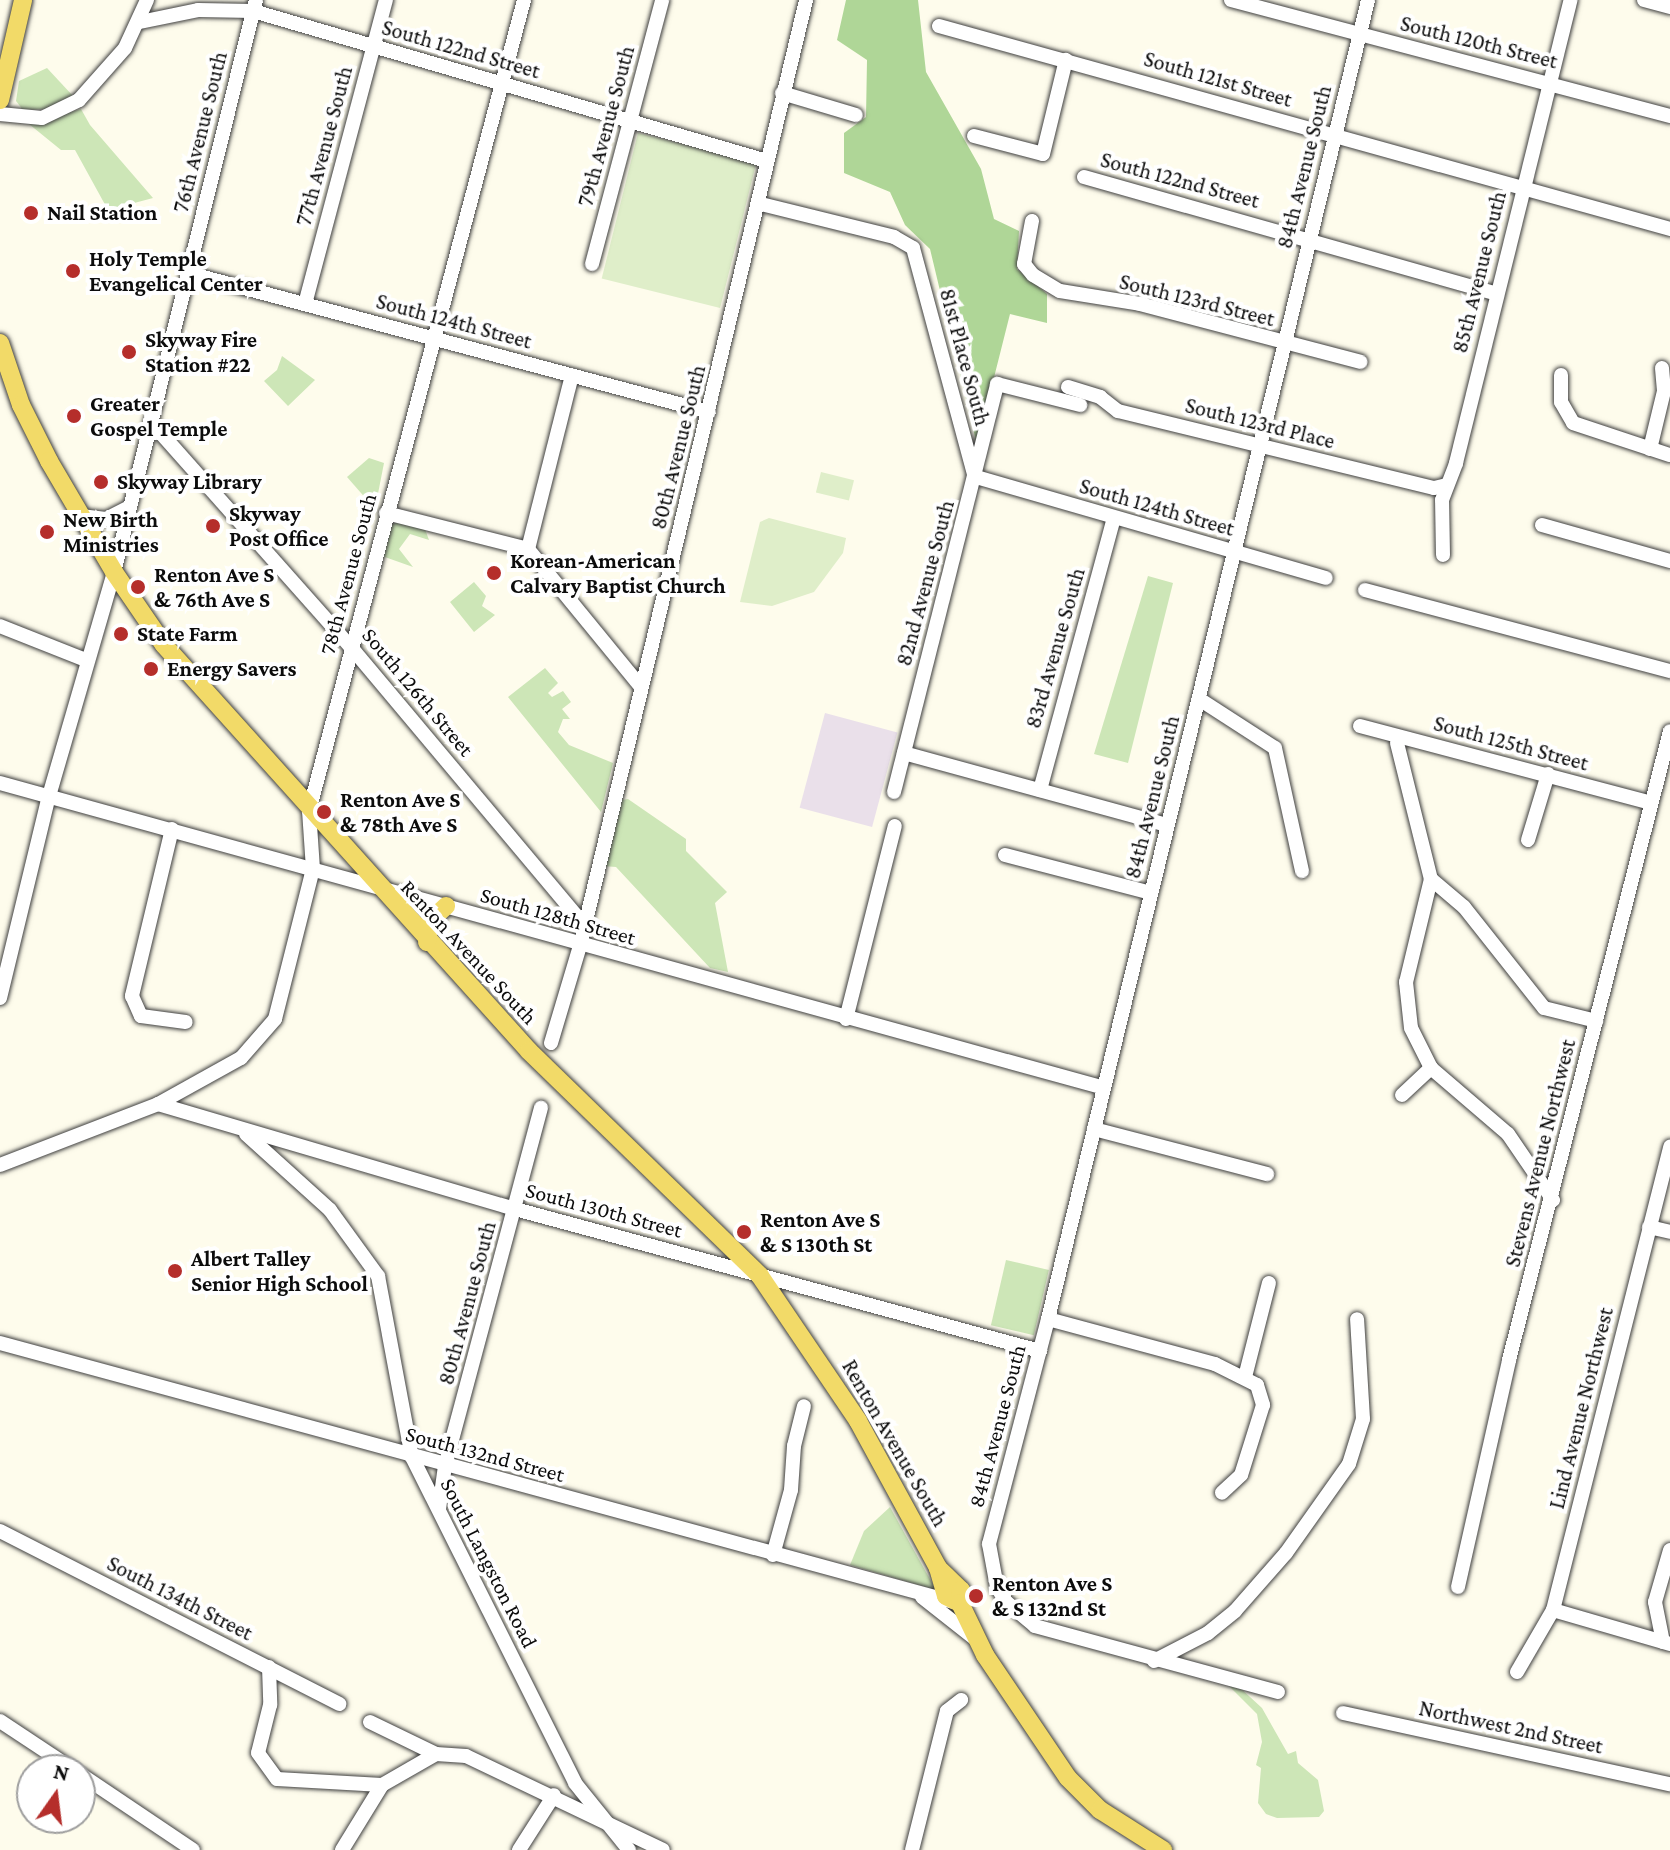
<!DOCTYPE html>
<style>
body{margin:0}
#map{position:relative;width:1670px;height:1850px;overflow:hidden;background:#fefcec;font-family:"Crimson Pro",serif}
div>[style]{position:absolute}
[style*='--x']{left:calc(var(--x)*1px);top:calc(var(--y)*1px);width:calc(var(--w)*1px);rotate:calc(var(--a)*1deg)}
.industrial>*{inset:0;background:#eae0ea;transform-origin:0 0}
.green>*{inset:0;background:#cde6b7;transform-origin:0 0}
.forest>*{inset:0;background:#afd697}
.pitch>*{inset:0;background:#dfeec9;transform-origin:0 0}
.roads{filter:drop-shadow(0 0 2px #3f3f3f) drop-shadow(0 0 2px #3f3f3f)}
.minor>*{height:14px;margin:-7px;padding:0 7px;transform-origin:7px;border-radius:7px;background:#fff}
.major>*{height:18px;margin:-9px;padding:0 9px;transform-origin:9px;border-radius:9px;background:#f2da68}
.dots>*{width:22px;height:22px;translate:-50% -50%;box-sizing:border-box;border:4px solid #fff;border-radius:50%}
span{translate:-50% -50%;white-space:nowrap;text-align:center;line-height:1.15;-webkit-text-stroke:8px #fff;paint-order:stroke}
.street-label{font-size:22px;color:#0c0c0c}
.poi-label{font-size:22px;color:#0c0c0c;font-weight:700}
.left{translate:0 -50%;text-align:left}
.north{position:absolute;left:16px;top:1754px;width:80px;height:80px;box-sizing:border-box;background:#fff;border:2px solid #9e9e9e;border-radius:50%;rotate:14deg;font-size:22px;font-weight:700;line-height:32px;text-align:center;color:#0c0c0c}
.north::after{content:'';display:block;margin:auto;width:28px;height:36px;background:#b52e2b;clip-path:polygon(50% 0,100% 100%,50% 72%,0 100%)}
</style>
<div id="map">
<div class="industrial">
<div style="left:825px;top:713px;width:75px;height:98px;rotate:15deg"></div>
</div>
<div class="green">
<div style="clip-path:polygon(47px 68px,73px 96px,46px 109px,23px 110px,16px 101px,19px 81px)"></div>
<div style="clip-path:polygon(81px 109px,90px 125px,153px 198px,108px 210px,75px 150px,61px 150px,29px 124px)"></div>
<div style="clip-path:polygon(282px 356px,315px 380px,288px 406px,264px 381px,277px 370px)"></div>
<div style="clip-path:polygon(369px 458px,384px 463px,375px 509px,347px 477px)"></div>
<div style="clip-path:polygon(398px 522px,425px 529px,429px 540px,410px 534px,399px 549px,413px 567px,382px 556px,390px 525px)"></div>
<div style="clip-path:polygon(1148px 576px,1173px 583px,1128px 763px,1094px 754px)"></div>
<div style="clip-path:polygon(474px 582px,486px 596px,482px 606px,495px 615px,474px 632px,450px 602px)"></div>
<div style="clip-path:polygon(545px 668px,558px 683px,548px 693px,552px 697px,563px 691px,571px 702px,562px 709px,570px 719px,563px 719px,558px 732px,569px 745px,613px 763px,601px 812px,508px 697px)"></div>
<div style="clip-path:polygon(628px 799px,686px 839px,686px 851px,727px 892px,715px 903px,728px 972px,710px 968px,616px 867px,603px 866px,622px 800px)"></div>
<div style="left:1006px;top:1260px;width:44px;height:67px;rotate:13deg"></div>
<div style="clip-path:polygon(890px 1507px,936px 1590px,850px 1565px,864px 1531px)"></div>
<div style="clip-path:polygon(1225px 1682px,1237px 1685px,1262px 1708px,1288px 1754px,1296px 1751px,1298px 1763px,1318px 1780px,1324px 1811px,1319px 1817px,1277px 1818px,1266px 1814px,1258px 1803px,1261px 1768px,1256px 1765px,1262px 1742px,1257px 1714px)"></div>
</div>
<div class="forest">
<div style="clip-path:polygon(846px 0,918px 0,926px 72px,981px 169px,994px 219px,1019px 231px,1017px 269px,1047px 294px,1047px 323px,1010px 314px,977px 445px,930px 249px,905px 225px,890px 192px,844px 173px,844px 133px,866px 117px,867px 60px,837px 40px)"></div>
</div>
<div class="pitch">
<div style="left:638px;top:133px;width:122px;height:150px;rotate:14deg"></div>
<div style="left:821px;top:472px;width:34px;height:21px;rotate:14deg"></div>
<div style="clip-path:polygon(769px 518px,846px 538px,843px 553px,814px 592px,772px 606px,740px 602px,760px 522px)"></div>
</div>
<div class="roads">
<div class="minor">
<div style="--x:1231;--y:0;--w:454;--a:14.8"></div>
<div style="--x:1644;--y:0;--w:27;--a:15"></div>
<div style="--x:140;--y:22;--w:59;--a:-11.7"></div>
<div style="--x:198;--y:10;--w:55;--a:1"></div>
<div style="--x:253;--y:11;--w:535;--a:16.27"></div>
<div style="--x:939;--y:26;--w:759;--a:15.52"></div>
<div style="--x:782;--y:93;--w:77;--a:16.6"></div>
<div style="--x:0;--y:114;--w:42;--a:5.4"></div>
<div style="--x:42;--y:118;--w:41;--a:-25.9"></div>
<div style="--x:79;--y:100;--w:69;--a:-48.5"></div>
<div style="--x:125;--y:48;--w:53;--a:-65.4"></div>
<div style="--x:974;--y:136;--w:71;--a:14.6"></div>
<div style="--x:1043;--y:154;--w:97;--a:-76.3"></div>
<div style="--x:1084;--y:177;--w:427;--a:15.8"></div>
<div style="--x:761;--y:204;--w:137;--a:13.9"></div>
<div style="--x:894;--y:237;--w:22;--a:30"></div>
<div style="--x:913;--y:248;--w:237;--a:74.9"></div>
<div style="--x:1032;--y:221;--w:44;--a:100.5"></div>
<div style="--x:1024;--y:264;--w:14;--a:51"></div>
<div style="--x:1033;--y:275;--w:31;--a:31"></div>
<div style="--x:1060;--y:291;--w:81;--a:9.2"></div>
<div style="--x:1140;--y:304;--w:228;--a:14.7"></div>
<div style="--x:592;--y:264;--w:273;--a:-75.1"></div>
<div style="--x:188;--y:273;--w:539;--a:14.94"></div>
<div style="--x:305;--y:304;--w:315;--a:-75.1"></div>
<div style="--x:1561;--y:375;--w:27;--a:90"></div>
<div style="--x:1561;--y:402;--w:24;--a:60"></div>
<div style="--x:1573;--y:423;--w:102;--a:18.3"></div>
<div style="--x:1068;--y:387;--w:34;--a:17"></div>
<div style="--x:1100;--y:397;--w:23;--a:38"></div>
<div style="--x:1118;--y:411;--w:325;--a:13.7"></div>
<div style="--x:1434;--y:488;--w:13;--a:-13"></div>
<div style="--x:151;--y:422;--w:301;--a:48.4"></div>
<div style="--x:351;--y:647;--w:361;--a:50"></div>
<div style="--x:1650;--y:449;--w:60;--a:-76.4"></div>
<div style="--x:1664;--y:391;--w:23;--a:-95"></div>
<div style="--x:976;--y:477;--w:364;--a:16.1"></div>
<div style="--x:386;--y:513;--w:146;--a:14.2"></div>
<div style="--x:528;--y:549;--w:178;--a:50.7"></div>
<div style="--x:81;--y:516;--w:25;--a:7"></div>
<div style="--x:106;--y:519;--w:27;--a:-27"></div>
<div style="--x:1542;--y:525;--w:133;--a:15.7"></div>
<div style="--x:528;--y:549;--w:179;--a:-75.8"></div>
<div style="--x:1443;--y:555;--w:55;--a:-91"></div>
<div style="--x:1442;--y:500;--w:40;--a:-69"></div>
<div style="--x:1456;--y:463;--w:477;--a:-76.1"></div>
<div style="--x:1365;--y:590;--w:316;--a:14.9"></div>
<div style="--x:0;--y:626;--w:92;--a:21.6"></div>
<div style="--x:1199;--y:699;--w:90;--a:32.8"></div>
<div style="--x:1275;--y:748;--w:126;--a:77.6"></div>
<div style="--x:1360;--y:726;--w:301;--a:14.8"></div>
<div style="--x:1397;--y:743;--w:140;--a:76"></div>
<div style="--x:1431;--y:879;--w:106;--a:103.6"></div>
<div style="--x:1406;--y:982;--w:46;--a:83.8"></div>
<div style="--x:1411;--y:1028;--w:45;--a:63.4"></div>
<div style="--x:1431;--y:1068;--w:101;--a:40.6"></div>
<div style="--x:1508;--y:1134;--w:80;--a:55.7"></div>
<div style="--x:904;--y:753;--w:273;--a:15.3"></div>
<div style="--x:0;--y:783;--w:1145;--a:15.44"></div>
<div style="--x:1040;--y:790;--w:282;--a:-74.8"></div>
<div style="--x:894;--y:792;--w:421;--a:-75.8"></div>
<div style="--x:997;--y:384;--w:86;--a:14.2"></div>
<div style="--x:172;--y:829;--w:172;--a:103.5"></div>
<div style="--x:132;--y:996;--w:22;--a:66"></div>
<div style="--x:141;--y:1016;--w:45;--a:7.6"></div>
<div style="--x:1528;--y:840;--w:69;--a:-73.1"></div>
<div style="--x:1005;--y:855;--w:151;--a:14.6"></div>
<div style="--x:1431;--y:879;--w:43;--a:40.3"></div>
<div style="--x:1464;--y:907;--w:129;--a:51.6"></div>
<div style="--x:1544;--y:1008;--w:54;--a:14"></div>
<div style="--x:0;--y:998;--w:208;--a:-76.4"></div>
<div style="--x:49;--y:796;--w:233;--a:-73.8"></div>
<div style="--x:114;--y:572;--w:589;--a:-76.06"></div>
<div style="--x:846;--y:1019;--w:199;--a:-75.8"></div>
<div style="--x:551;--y:1043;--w:101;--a:-73.4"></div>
<div style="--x:580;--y:946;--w:973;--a:-76.56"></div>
<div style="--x:1402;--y:1095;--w:40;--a:-43"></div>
<div style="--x:158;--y:1104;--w:372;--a:16.4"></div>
<div style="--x:515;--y:1209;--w:544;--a:15.14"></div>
<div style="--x:1094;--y:1129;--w:179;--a:14.6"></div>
<div style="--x:246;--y:1134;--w:113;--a:42.1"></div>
<div style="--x:330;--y:1210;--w:82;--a:54"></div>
<div style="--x:378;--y:1276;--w:184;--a:79.4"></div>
<div style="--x:412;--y:1457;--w:364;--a:63.4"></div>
<div style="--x:575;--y:1783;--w:86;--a:51.1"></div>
<div style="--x:0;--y:1165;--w:169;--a:-21.1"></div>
<div style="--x:158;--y:1104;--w:95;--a:-29"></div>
<div style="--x:241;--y:1058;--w:52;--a:-48.9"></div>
<div style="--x:275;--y:1019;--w:155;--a:-75.8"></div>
<div style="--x:313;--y:869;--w:58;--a:-93.9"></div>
<div style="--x:309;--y:811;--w:839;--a:-75.15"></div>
<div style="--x:1649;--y:1227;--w:22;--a:13"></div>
<div style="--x:1048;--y:1319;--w:173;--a:15.1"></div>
<div style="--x:1215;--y:1364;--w:47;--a:26.6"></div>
<div style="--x:1257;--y:1385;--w:21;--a:73"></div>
<div style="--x:1263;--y:1405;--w:73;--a:107.4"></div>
<div style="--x:1241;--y:1475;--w:26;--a:137"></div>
<div style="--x:0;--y:1343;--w:992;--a:15.2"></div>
<div style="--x:1245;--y:1377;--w:97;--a:-75.7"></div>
<div style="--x:439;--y:1509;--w:43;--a:-82.1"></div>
<div style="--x:445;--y:1466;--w:371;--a:-75"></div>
<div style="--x:0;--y:1531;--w:381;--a:27"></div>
<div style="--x:773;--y:1555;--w:67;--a:-74.5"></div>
<div style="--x:791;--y:1490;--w:44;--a:-86.1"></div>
<div style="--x:794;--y:1446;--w:41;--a:-76"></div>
<div style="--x:1458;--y:1587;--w:233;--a:-77.3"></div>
<div style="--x:1509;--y:1360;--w:649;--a:-75.64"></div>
<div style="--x:922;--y:1597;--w:71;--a:38.2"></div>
<div style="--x:1553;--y:1610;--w:122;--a:16.2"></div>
<div style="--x:1663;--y:1642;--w:41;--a:-101.3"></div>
<div style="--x:1655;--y:1602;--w:54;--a:-73.9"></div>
<div style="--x:1154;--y:1661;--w:61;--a:-27.4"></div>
<div style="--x:1208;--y:1633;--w:35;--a:-39"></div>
<div style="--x:1235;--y:1611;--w:77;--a:-48.7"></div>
<div style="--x:1286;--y:1553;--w:109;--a:-54.7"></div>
<div style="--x:1349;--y:1464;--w:47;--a:-72.7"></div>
<div style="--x:1363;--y:1419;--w:100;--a:-93.4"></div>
<div style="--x:269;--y:1667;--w:38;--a:88"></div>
<div style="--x:270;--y:1705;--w:49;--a:104"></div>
<div style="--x:258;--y:1753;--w:32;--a:54"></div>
<div style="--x:277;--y:1779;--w:105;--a:3.3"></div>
<div style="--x:382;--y:1785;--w:62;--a:-29.9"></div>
<div style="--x:1517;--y:1672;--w:72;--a:-59.9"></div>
<div style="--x:1553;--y:1610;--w:478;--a:-75.8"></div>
<div style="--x:1278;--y:1692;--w:252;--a:-164.8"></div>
<div style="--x:1035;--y:1626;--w:38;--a:-140"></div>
<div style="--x:1006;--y:1602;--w:17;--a:-121"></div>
<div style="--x:997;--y:1587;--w:44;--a:-100.5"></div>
<div style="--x:989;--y:1544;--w:233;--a:-75.3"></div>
<div style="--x:1048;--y:1319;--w:1357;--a:-76.36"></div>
<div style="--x:1343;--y:1713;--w:335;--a:12.3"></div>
<div style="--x:0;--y:1721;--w:89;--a:33.5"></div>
<div style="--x:370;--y:1722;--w:73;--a:25.9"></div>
<div style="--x:436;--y:1754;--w:30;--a:4"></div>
<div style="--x:466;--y:1756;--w:218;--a:25.5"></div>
<div style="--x:80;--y:1774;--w:136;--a:33.9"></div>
<div style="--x:342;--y:1850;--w:76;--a:-58.4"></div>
<div style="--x:519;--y:1850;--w:65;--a:-57.5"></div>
<div style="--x:912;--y:1850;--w:143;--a:-75.9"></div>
<div style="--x:947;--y:1711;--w:18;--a:-38"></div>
</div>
<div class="major">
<div style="--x:0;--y:100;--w:103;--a:-77"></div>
<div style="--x:0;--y:343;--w:65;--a:71.3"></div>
<div style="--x:21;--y:405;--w:63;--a:63.4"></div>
<div style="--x:49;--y:461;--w:129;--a:59.6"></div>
<div style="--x:114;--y:572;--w:88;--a:55.6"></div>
<div style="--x:164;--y:645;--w:546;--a:48.04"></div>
<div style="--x:529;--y:1051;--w:322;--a:44.2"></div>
<div style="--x:760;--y:1276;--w:175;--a:55.9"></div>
<div style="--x:858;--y:1421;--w:167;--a:61.4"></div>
<div style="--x:938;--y:1568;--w:29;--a:74"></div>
<div style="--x:946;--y:1596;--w:16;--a:27"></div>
<div style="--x:427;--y:942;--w:21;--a:-82"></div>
<div style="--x:430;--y:921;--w:22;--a:-43"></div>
<div style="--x:938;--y:1568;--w:32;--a:44"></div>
<div style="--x:961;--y:1590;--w:13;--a:94"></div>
<div style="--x:960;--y:1603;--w:58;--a:64.3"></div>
<div style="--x:985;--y:1655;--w:148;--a:56"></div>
<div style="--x:1068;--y:1778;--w:45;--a:45"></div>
<div style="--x:1100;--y:1810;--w:75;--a:32.4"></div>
</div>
</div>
<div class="dots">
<div style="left:31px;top:213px;background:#b52e2b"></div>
<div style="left:73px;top:271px;background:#b52e2b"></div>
<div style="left:129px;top:352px;background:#b52e2b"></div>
<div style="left:74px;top:416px;background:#b52e2b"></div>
<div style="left:101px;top:482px;background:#b52e2b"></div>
<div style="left:213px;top:526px;background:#b52e2b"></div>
<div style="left:47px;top:532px;background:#b52e2b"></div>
<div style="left:494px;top:573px;background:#b52e2b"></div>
<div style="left:138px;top:587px;background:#b52e2b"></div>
<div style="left:121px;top:634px;background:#b52e2b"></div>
<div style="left:151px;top:669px;background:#b52e2b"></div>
<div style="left:324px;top:812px;background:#b52e2b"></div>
<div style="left:744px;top:1232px;background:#b52e2b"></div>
<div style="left:175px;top:1271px;background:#b52e2b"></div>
<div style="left:976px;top:1596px;background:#b52e2b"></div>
</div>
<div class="street-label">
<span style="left:1479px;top:42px;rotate:14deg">South 120th Street</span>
<span style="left:461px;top:49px;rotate:16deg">South 122nd Street</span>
<span style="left:1218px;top:79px;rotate:16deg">South 121st Street</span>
<span style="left:606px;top:126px;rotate:-75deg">79th Avenue South</span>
<span style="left:200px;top:132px;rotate:-76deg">76th Avenue South</span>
<span style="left:324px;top:146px;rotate:-75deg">77th Avenue South</span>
<span style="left:1304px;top:167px;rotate:-76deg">84th Avenue South</span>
<span style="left:1180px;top:180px;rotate:15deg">South 122nd Street</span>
<span style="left:1479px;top:272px;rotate:-76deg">85th Avenue South</span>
<span style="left:1197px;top:300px;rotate:14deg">South 123rd Street</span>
<span style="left:454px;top:321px;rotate:15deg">South 124th Street</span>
<span style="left:965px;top:357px;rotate:75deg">81st Place South</span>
<span style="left:1260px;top:423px;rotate:14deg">South 123rd Place</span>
<span style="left:678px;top:447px;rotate:-76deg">80th Avenue South</span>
<span style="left:1157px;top:507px;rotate:16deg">South 124th Street</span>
<span style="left:348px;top:574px;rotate:-75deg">78th Avenue South</span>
<span style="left:925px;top:583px;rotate:-75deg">82nd Avenue South</span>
<span style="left:1055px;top:648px;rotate:-74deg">83rd Avenue South</span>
<span style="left:418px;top:692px;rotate:50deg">South 126th Street</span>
<span style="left:1511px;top:743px;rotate:15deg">South 125th Street</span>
<span style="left:1152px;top:797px;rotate:-76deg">84th Avenue South</span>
<span style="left:558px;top:916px;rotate:16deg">South 128th Street</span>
<span style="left:469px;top:952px;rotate:47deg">Renton Avenue South</span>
<span style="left:1540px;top:1153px;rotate:-76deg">Stevens Avenue Northwest</span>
<span style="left:604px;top:1210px;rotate:15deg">South 130th Street</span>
<span style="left:467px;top:1303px;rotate:-75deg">80th Avenue South</span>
<span style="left:1581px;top:1408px;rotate:-76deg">Lind Avenue Northwest</span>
<span style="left:997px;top:1426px;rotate:-75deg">84th Avenue South</span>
<span style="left:895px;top:1443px;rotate:60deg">Renton Avenue South</span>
<span style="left:485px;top:1454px;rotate:15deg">South 132nd Street</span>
<span style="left:489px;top:1563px;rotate:63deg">South Langston Road</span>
<span style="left:180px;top:1598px;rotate:27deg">South 134th Street</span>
<span style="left:1511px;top:1727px;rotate:12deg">Northwest 2nd Street</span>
</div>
<div class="poi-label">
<span class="left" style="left:47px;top:213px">Nail Station</span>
<span class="left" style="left:89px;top:271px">Holy Temple<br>Evangelical Center</span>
<span class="left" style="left:145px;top:352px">Skyway Fire<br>Station #22</span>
<span class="left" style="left:90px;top:416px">Greater<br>Gospel Temple</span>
<span class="left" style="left:117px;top:482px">Skyway Library</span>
<span class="left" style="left:229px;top:526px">Skyway<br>Post Office</span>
<span class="left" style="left:63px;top:532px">New Birth<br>Ministries</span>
<span class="left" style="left:510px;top:573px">Korean-American<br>Calvary Baptist Church</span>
<span class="left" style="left:154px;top:587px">Renton Ave S<br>&amp; 76th Ave S</span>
<span class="left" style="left:137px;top:634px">State Farm</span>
<span class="left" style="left:167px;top:669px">Energy Savers</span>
<span class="left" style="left:340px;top:812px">Renton Ave S<br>&amp; 78th Ave S</span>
<span class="left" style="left:760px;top:1232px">Renton Ave S<br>&amp; S 130th St</span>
<span class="left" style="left:191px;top:1271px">Albert Talley<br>Senior High School</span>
<span class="left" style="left:992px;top:1596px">Renton Ave S<br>&amp; S 132nd St</span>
</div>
<div class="north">N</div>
</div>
